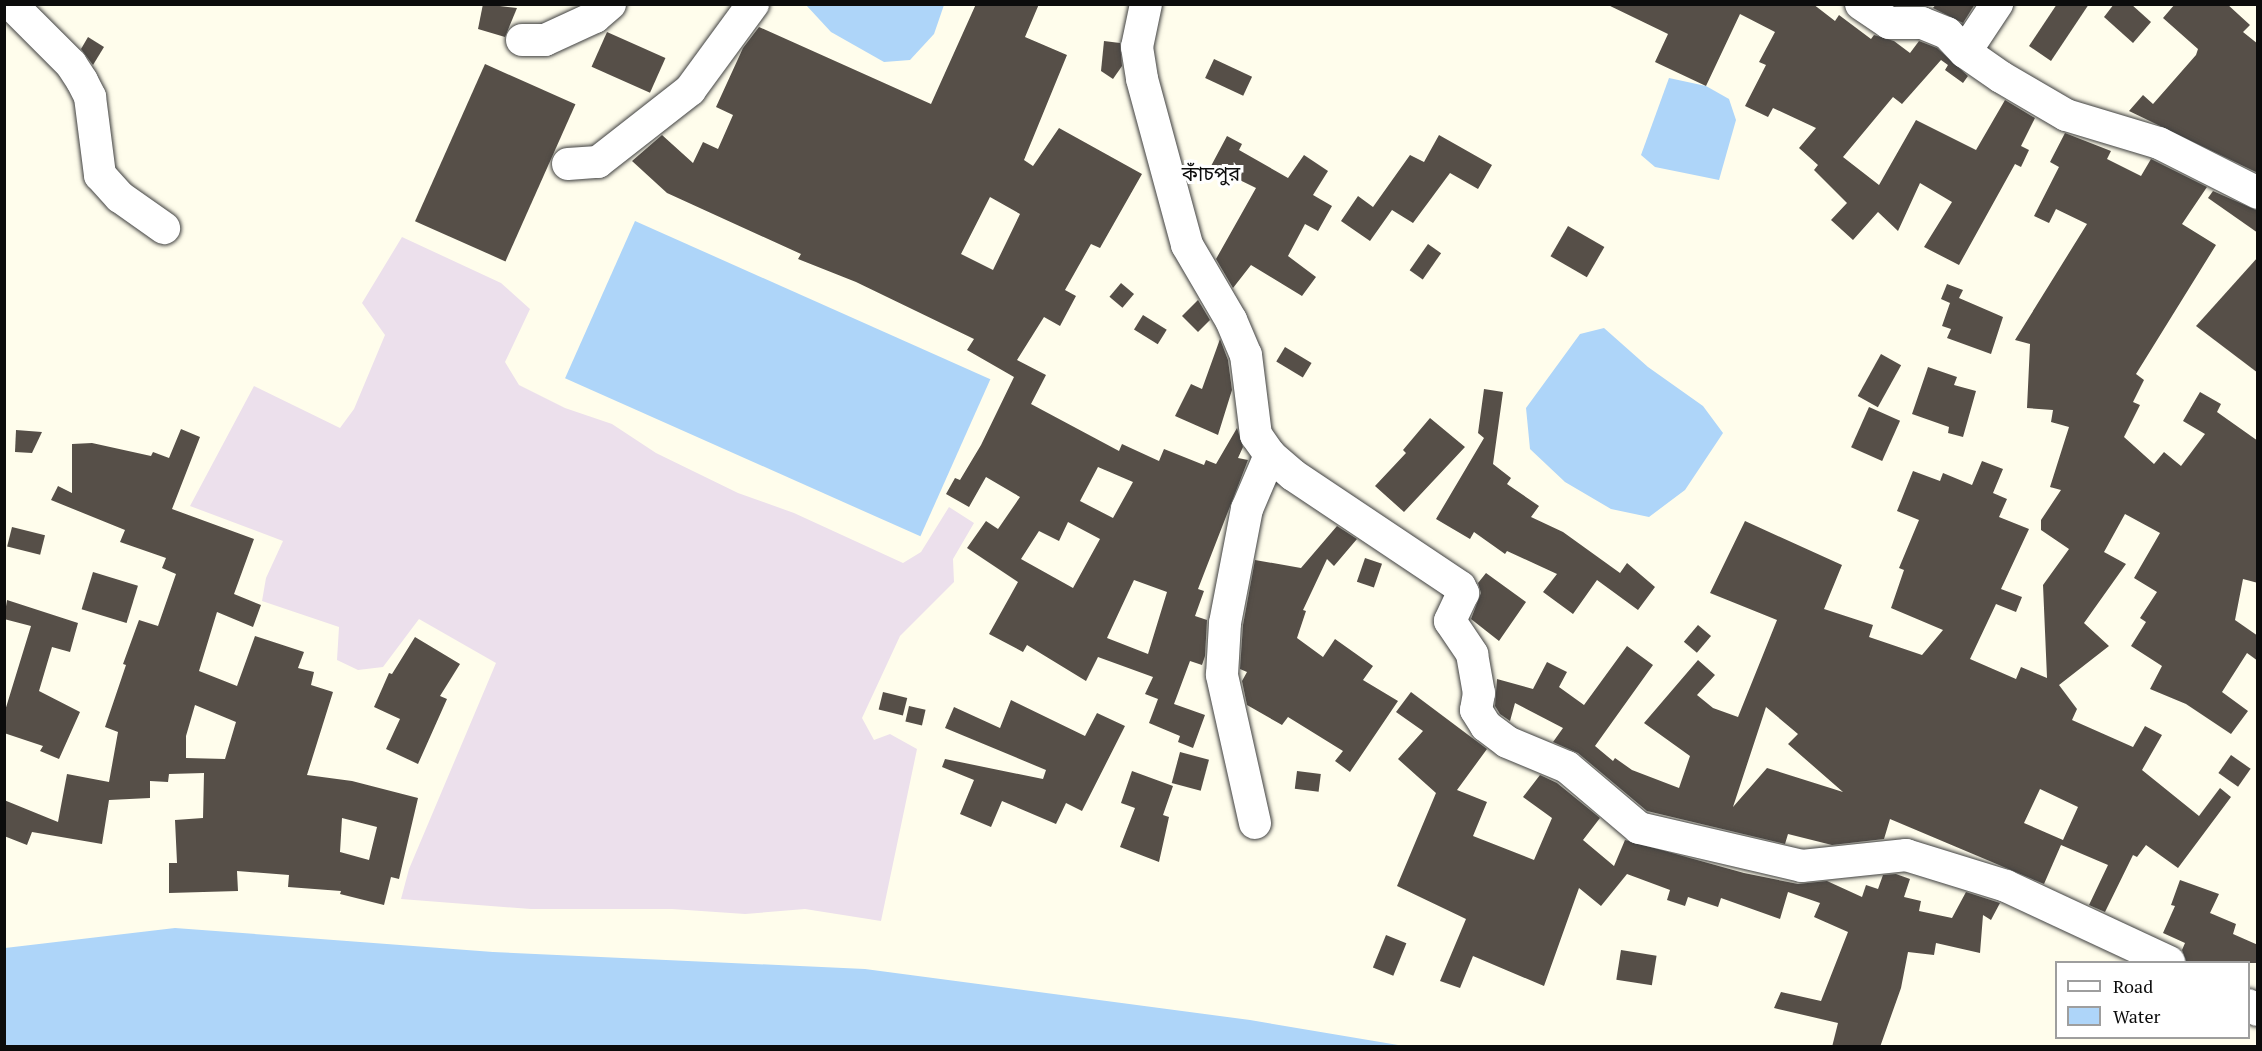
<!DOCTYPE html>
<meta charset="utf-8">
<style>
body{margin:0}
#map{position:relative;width:2262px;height:1051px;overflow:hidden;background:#fffdec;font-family:"PT Serif","Noto Sans Bengali",serif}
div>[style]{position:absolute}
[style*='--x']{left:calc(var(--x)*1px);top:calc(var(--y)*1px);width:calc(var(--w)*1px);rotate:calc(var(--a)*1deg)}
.industrial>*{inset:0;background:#ece0ec}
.water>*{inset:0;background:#aed5f9;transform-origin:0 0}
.building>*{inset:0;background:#564f48;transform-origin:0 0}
.roads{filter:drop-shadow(0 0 2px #3f3f3f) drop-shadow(0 0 2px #3f3f3f)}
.minor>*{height:32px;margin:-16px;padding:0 16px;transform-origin:16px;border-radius:16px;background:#fff}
span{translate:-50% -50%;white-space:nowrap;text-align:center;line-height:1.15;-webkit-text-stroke:6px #fff;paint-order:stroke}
.quarter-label{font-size:20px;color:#0c0c0c}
.frame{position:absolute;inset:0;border:6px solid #0c0c0c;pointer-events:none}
.legend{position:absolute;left:2055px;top:961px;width:195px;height:78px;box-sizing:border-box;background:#fff;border:2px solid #9e9e9e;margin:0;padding:8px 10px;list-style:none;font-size:18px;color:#0c0c0c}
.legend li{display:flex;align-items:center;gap:12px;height:30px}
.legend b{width:30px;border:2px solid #9e9e9e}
</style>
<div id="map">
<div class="industrial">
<div style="clip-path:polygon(402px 237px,501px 283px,530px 309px,505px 362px,519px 385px,565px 408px,612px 424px,656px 453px,738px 493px,794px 513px,903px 563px,921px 552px,949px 507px,974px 523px,953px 559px,954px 582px,900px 636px,862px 718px,874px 740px,890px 734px,917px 749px,881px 921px,805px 909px,745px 914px,672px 909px,531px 909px,401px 899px,409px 869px,496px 663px,419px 619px,383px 667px,358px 670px,337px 660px,339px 627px,262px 601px,266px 578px,283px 541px,190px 506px,254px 386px,340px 428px,354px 409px,385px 335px,362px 303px)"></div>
</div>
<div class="water">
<div style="clip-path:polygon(806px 5px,944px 5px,934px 34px,910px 60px,884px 62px,831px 32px)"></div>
<div style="clip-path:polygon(1669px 78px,1706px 86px,1729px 99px,1736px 120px,1719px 180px,1655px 167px,1641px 155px)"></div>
<div style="left:635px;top:221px;width:389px;height:172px;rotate:24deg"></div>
<div style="clip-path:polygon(1604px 328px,1648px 367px,1703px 406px,1723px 433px,1685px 490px,1649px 517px,1611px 509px,1565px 482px,1530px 449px,1526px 408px,1580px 334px)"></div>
<div style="clip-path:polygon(175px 928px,493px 952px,865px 969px,1250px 1020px,1404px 1046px,5px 1046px,5px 948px)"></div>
</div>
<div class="building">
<div style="clip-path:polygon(483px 4px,517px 8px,505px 37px,478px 29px)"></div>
<div style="clip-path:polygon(evenodd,976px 4px,1039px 4px,1025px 37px,1067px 55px,1024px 160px,1033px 166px,1059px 128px,1142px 174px,1100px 248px,1091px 244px,1065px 290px,1076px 296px,1060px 326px,1044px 317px,1017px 360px,1046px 375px,1031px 404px,1119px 451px,1122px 444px,1159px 461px,1164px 449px,1204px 465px,1206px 460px,1216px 464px,1237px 428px,1243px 447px,1238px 458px,1248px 460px,1198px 589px,1204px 591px,1195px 616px,1207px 620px,1205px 656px,1202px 665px,1190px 661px,1174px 704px,1205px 715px,1193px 748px,1178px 742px,1180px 736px,1149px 723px,1158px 699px,1145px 694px,1153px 677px,1098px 657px,1086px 681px,1027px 645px,1023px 652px,989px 634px,1018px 582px,967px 548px,986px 521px,998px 529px,1020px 497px,986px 477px,969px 507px,946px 494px,955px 478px,960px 480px,981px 445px,1014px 377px,967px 350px,974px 339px,856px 282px,798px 259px,801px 254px,667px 193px,632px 161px,662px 135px,693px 163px,703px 142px,718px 149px,733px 115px,716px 107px,743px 48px,759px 27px,931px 104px,976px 4px,990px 197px,1020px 214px,993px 270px,961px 254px,990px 197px,976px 4px,1098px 467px,1133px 482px,1113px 518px,1080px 501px,1098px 467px,976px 4px,1068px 522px,1100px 539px,1073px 588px,1021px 559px,1039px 531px,1059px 541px,1068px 522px,976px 4px,1134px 580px,1167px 592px,1148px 654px,1107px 638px,1134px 580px)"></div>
<div style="clip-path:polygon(1606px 4px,1813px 4px,1835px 21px,1839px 15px,1871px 39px,1874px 35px,1894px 41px,1910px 53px,1919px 41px,1937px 48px,1968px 76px,1963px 83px,1945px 70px,1948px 65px,1941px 60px,1902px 104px,1893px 97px,1843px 157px,1879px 185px,1916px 120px,1976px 150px,2005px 100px,2035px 118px,2021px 146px,2029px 150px,2021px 167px,2015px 164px,1959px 265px,1924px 247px,1952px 202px,1920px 183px,1898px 231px,1878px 212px,1853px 240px,1831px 220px,1847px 203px,1814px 170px,1818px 165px,1799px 148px,1816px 128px,1773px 108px,1768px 117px,1745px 106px,1766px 65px,1759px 62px,1775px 32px,1740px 14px,1706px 86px,1655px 62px,1668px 34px)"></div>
<div style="clip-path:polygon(1936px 4px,1975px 4px,1963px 23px,1933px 8px)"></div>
<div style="clip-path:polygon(2057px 4px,2089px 4px,2051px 61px,2029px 46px)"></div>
<div style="clip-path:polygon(2114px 4px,2131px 4px,2151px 22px,2133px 43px,2104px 17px)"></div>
<div style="clip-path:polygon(2175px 4px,2227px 4px,2250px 25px,2243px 32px,2258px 44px,2258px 173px,2129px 111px,2143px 95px,2153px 104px,2196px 55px,2198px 49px,2163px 18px)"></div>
<div style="left:607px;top:32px;width:64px;height:38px;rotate:24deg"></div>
<div style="clip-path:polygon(88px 37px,104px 47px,93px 65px,81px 49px)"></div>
<div style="clip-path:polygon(1104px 41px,1120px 43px,1122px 66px,1113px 79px,1101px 71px)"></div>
<div style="left:1214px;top:59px;width:42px;height:21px;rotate:25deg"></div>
<div style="left:485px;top:64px;width:99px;height:172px;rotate:24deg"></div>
<div style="clip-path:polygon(evenodd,2065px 133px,2111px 151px,2107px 159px,2141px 176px,2151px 159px,2207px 187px,2182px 224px,2216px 245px,2136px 374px,2144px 380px,2133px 402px,2140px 405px,2124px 437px,2154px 464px,2164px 452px,2181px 466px,2205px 434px,2183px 421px,2200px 392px,2221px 404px,2217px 412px,2258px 441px,2258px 583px,2243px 579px,2235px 620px,2258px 636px,2258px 661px,2247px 653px,2222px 692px,2248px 711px,2231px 734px,2186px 704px,2150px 689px,2162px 666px,2131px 646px,2146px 622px,2140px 618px,2157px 592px,2134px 578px,2160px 533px,2125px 514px,2104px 552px,2126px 564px,2084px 623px,2109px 646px,2059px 685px,2077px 709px,2072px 720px,2133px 747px,2145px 726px,2162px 735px,2142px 770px,2199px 816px,2220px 788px,2231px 797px,2178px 868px,2146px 845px,2137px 857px,2133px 855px,2105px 912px,2089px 905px,2108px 865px,2061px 845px,2044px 884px,1890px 819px,1884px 839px,1832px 845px,1788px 834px,1785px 844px,1647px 811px,1578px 753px,1553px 742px,1563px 728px,1515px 703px,1510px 721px,1500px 714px,1495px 706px,1497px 679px,1533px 689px,1547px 662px,1567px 672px,1559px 687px,1584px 705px,1627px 646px,1653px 665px,1595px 746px,1613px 761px,1615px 758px,1632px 770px,1679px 788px,1690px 756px,1644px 723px,1698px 660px,1715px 675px,1697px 695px,1713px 708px,1738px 717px,1777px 620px,1710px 593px,1745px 521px,1842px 565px,1824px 609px,1873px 625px,1869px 637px,1922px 655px,1943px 630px,1891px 608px,1904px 570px,1899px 568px,1919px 520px,1897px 511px,1913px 471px,1940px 481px,1943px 473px,1972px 485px,1982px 461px,2003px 469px,1993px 493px,2007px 499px,1999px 517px,2029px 529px,2001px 589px,2022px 597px,2016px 612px,1996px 604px,1970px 659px,2016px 679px,2021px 667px,2047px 678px,2043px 585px,2069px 549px,2041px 530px,2041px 520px,2061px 490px,2050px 487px,2069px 427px,2051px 422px,2053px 410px,2027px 408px,2030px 344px,2015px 340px,2087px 224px,2056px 209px,2049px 223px,2034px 216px,2059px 167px,2050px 162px,2065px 133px,1766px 707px,1798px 734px,1788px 744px,1843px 792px,1767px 768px,1733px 807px,1766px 707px,2065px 133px,2040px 789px,2078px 807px,2063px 840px,2024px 823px,2040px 789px)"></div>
<div style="clip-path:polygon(1439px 135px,1492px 165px,1478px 189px,1450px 173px,1413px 223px,1392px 210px,1370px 241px,1341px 221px,1358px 196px,1373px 207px,1410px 155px,1424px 162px)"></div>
<div style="clip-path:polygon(1227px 136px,1242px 144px,1239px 150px,1288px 178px,1304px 155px,1328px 171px,1313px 195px,1332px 206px,1318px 231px,1305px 224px,1288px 256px,1316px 277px,1302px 296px,1251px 265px,1233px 288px,1216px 259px,1256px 188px,1211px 166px)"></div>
<div style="clip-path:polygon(2213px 191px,2258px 211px,2258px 233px,2208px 198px)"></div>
<div style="left:1568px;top:226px;width:42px;height:35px;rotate:30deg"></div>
<div style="left:1428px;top:244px;width:16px;height:32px;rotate:35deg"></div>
<div style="clip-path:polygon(2258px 257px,2258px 373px,2196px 326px)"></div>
<div style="left:1121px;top:283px;width:17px;height:18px;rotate:40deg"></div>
<div style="clip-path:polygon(1947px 284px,1963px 290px,1959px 298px,2003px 317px,1991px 354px,1947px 338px,1951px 329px,1942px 326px,1950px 303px,1941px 299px)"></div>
<div style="clip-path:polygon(1198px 300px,1210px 320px,1198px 332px,1182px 316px)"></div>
<div style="left:1143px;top:315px;width:28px;height:17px;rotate:32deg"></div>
<div style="clip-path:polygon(1220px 339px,1228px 360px,1232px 390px,1218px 435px,1175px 416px,1191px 384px,1202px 389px)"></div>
<div style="left:1285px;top:347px;width:31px;height:17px;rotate:31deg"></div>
<div style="left:1881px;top:354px;width:23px;height:48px;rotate:29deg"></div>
<div style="clip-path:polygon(1928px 367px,1957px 377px,1954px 385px,1976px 391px,1963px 437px,1948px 433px,1949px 427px,1912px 414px)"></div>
<div style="clip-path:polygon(1484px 389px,1503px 392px,1493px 464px,1511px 478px,1507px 484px,1539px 506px,1531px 517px,1563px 532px,1620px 573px,1627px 563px,1655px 587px,1638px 610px,1597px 580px,1573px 614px,1543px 592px,1557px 574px,1507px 551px,1505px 554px,1474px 532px,1470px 539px,1436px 519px,1484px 438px,1478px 433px)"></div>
<div style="left:1869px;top:407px;width:34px;height:44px;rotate:24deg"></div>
<div style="clip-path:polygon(1430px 418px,1465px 447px,1404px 512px,1375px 486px,1406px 453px,1403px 450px)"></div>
<div style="clip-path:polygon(evenodd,181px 429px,200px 437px,172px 509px,254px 539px,234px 594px,261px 605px,253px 627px,217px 612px,199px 671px,237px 686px,255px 636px,304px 652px,298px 668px,314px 672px,311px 685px,333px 692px,307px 775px,352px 781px,418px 798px,399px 879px,391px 877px,384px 905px,340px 894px,341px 891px,288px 887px,289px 875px,237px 871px,238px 891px,169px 893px,169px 863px,177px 863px,175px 820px,203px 818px,204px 773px,169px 774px,168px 782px,150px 781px,150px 798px,109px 800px,102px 844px,32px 832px,27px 845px,4px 836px,4px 800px,58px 822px,67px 774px,109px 782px,118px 732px,105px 727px,126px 665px,123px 664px,139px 620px,158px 626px,176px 574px,162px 568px,166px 558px,120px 542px,125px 530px,51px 500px,58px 486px,72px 493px,72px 444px,92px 443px,151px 456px,153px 452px,169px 458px,181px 429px,195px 705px,236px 722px,225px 759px,186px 758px,186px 736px,195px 705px,181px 429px,342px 818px,377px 827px,369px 860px,340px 852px,342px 818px)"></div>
<div style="clip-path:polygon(16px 430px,42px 432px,32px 453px,15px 452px)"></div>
<div style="clip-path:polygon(1337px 526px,1357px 539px,1334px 566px,1327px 559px,1303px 610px,1306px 611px,1297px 638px,1323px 657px,1335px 639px,1373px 666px,1363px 680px,1398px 701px,1350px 772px,1335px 761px,1343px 751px,1288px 717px,1282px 725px,1247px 705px,1242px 681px,1247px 672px,1240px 669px,1243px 625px,1255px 560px,1301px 568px)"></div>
<div style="left:12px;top:527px;width:34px;height:20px;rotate:14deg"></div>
<div style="left:1365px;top:558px;width:18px;height:25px;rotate:19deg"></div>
<div style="left:93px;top:572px;width:47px;height:39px;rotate:17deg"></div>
<div style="clip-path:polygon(1486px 573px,1526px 602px,1499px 641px,1471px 619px,1481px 593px,1478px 583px)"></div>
<div style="clip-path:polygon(7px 600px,78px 623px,70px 652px,52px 647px,39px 691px,80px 712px,59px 759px,40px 751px,43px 746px,4px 733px,4px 714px,31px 626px,4px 619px)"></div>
<div style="left:1698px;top:625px;width:17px;height:22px;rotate:40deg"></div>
<div style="clip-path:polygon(415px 637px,460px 664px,440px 696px,447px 699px,418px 764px,386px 749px,400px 719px,374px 707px,389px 673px,392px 674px)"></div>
<div style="left:883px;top:692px;width:25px;height:18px;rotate:14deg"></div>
<div style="clip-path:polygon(1411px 692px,1487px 749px,1457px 790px,1487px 802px,1473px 836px,1534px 860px,1552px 818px,1523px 797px,1540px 775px,1557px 783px,1600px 818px,1583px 840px,1614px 866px,1625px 840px,1744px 873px,1798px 884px,1827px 881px,1862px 897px,1866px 885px,1878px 889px,1883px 875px,1896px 874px,1910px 879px,1904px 897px,1921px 901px,1919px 911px,1952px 918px,1966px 892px,2000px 903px,1991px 920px,1983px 915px,1980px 953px,1936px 943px,1934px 955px,1908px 952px,1901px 988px,1880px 1047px,1832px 1047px,1838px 1023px,1774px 1008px,1781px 992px,1821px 1001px,1848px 932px,1814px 917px,1820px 903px,1788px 892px,1780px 919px,1721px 898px,1718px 907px,1688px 897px,1685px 906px,1667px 900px,1670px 890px,1627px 874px,1601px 906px,1579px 888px,1544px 986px,1473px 956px,1460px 988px,1440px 981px,1466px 919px,1397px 886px,1436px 793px,1398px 759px,1423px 731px,1396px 712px)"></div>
<div style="clip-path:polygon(1011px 700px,1085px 736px,1097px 713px,1125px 726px,1082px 811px,1066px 803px,1056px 824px,1002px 801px,991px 827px,960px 814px,974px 780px,942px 767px,945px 759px,1043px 779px,1046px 770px,945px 728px,954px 707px,1000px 728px)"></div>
<div style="left:909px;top:706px;width:17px;height:16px;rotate:13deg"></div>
<div style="left:1180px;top:752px;width:30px;height:32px;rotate:15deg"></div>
<div style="left:2231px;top:755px;width:24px;height:22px;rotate:35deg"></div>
<div style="clip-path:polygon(1132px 771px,1173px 786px,1163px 815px,1169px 817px,1159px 862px,1120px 847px,1135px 808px,1121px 803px)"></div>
<div style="left:1297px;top:771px;width:24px;height:18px;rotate:7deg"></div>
<div style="clip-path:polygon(2180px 880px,2219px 894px,2210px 913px,2236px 924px,2233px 934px,2258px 945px,2258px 963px,2187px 963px,2182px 950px,2185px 943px,2163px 933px,2175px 906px,2171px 905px)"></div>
<div style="left:1386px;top:935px;width:22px;height:35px;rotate:22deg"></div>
<div style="left:1621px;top:950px;width:36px;height:30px;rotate:9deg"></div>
</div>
<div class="roads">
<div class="minor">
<div style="--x:11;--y:4;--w:85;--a:45"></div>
<div style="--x:71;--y:64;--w:20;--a:57"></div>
<div style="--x:82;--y:81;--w:18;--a:63"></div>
<div style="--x:90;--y:97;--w:79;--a:82.7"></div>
<div style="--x:100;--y:175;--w:30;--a:48"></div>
<div style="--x:120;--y:197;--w:54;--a:35.2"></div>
<div style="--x:1146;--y:4;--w:44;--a:101.8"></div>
<div style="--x:1137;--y:47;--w:32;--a:81"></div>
<div style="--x:1142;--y:79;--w:172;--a:74.8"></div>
<div style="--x:1187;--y:245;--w:87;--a:59.6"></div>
<div style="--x:1231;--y:320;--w:38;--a:67"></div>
<div style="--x:1246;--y:355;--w:81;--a:82.9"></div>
<div style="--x:1256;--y:435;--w:24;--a:55"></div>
<div style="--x:1270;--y:455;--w:30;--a:41"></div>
<div style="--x:1293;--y:475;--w:201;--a:33.8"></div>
<div style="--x:1460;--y:587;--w:7;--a:63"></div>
<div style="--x:1463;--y:593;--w:31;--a:115"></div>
<div style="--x:1450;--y:621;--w:40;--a:56"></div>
<div style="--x:1472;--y:654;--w:40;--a:80"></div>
<div style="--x:1479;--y:693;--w:17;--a:100"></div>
<div style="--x:1476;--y:710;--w:19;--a:58"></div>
<div style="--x:1486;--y:726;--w:26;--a:37"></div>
<div style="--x:1507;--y:742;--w:65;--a:22.6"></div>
<div style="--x:1567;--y:767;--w:94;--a:40.3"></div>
<div style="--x:1639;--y:828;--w:167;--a:13.1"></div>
<div style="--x:1802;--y:866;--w:105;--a:-6"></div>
<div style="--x:1906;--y:855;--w:105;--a:17.2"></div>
<div style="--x:2006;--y:886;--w:180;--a:25"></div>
<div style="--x:1861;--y:4;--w:34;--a:34"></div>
<div style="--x:1889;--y:23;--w:33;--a:0"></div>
<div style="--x:1922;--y:23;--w:27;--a:22"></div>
<div style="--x:1947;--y:33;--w:26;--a:47"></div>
<div style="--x:1965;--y:52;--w:44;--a:34.8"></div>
<div style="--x:2001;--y:77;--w:75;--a:30.3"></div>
<div style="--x:2066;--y:115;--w:97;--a:16.8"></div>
<div style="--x:2159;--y:143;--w:111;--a:26.8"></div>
<div style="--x:522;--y:40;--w:23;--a:0"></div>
<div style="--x:545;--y:40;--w:55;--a:-24.7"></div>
<div style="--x:595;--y:17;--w:20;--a:-41"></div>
<div style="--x:1965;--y:52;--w:58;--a:-56.3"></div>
<div style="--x:568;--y:164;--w:30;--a:-4"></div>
<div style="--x:598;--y:162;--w:117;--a:-38"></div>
<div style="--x:690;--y:90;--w:107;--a:-53.8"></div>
<div style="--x:1255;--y:823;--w:152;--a:-102.6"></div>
<div style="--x:1222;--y:675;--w:52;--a:-86.7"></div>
<div style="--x:1225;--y:623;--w:116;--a:-79.1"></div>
<div style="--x:1247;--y:509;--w:59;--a:-66.9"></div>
<div style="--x:2248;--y:1005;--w:11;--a:27"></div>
</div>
</div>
<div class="quarter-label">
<span style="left:1211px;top:173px">কাঁচপুর</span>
</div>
<div class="frame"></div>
<ul class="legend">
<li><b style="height:8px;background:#fff"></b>Road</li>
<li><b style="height:16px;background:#aed5f9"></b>Water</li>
</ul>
</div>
